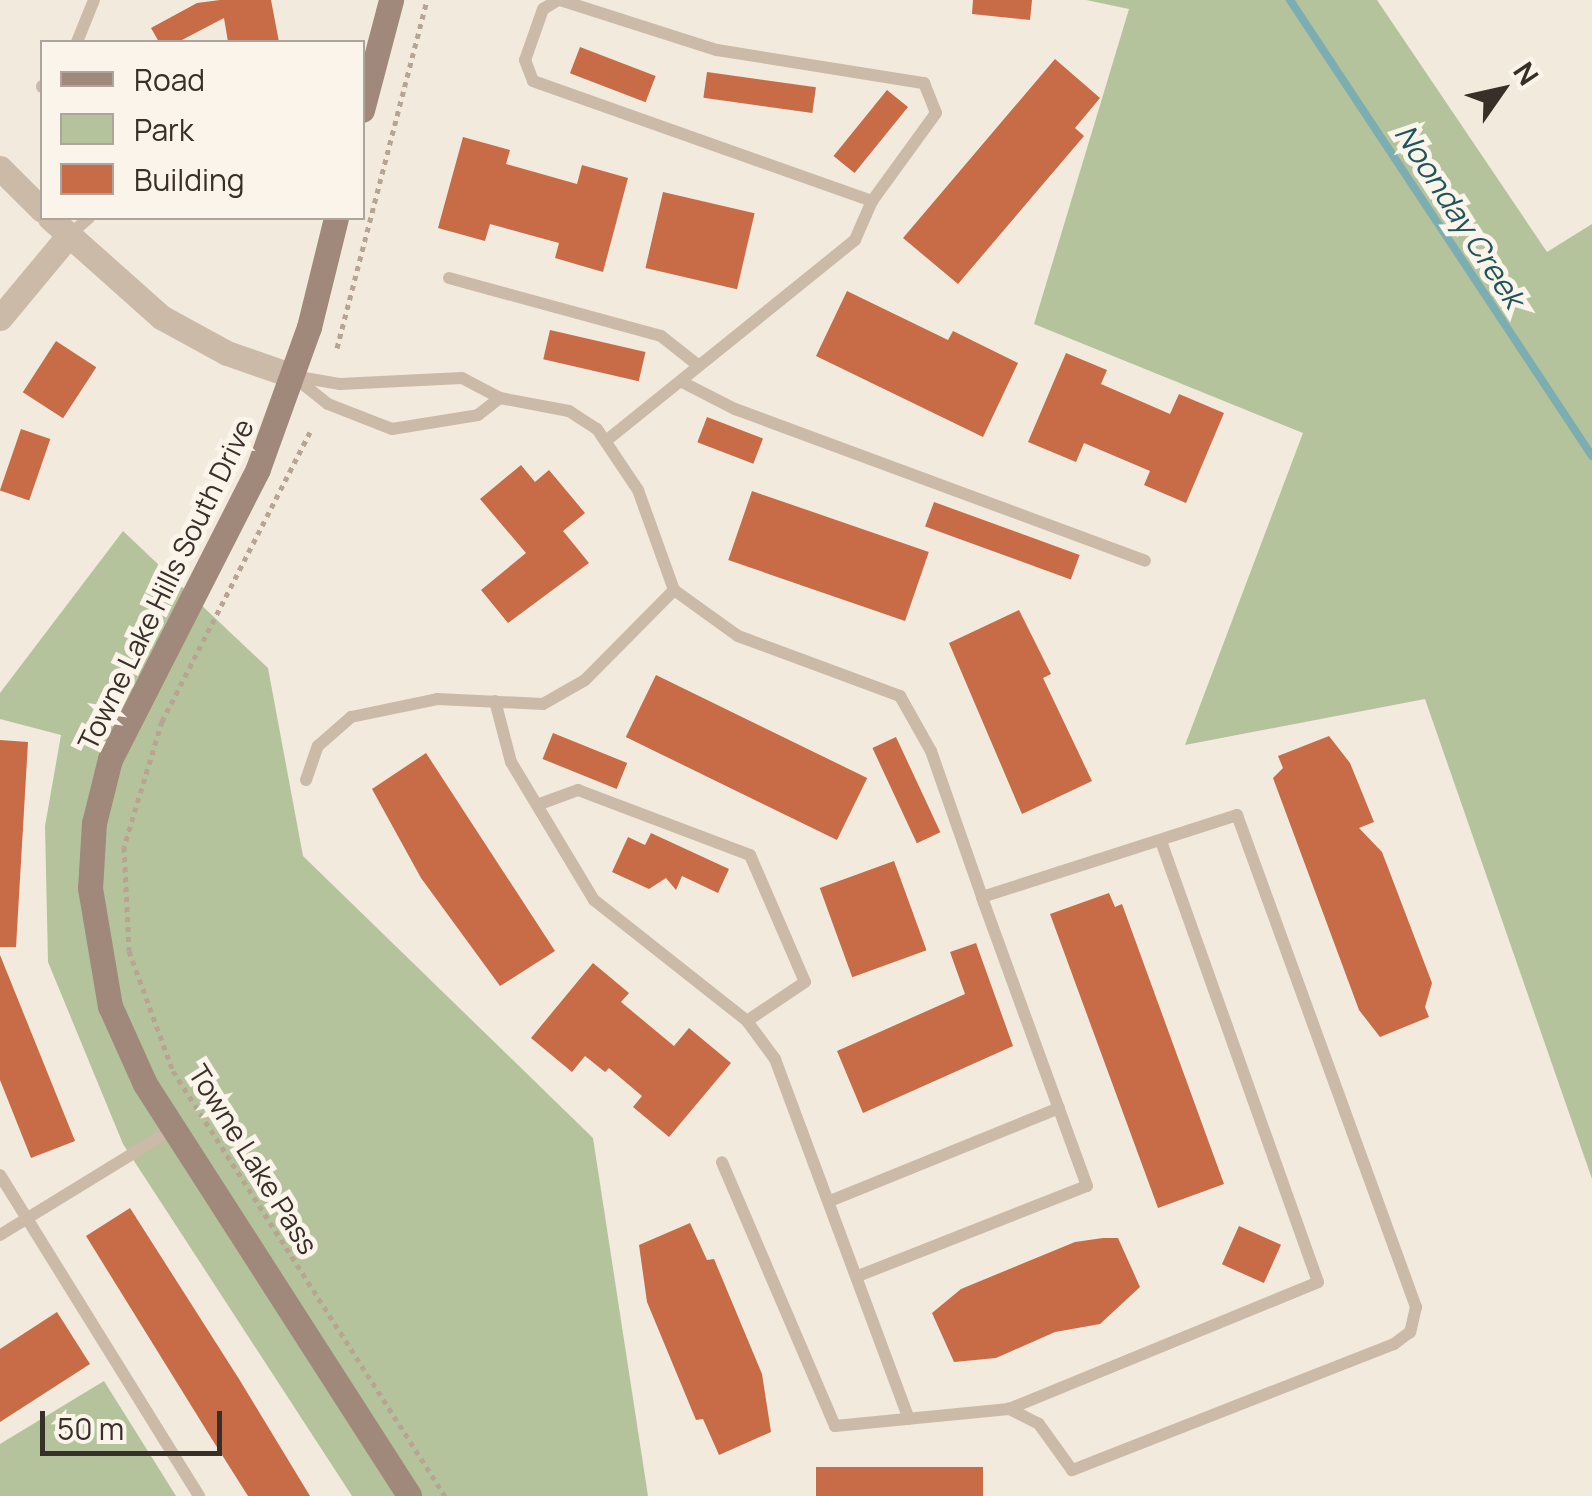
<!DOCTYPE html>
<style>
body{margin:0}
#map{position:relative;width:1592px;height:1496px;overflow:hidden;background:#f3eade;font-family:Manrope,sans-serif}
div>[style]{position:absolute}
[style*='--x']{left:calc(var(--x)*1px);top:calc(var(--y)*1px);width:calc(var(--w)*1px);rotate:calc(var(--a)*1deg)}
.green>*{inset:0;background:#b5c39d}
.stream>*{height:8px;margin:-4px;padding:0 4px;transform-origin:4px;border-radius:4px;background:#7cadb1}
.building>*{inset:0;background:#c86b47;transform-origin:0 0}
.path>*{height:5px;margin-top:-2.5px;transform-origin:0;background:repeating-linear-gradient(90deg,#b8a493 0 5px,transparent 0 10px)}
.lane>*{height:12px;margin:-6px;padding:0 6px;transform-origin:6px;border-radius:6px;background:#ccbaa9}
.street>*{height:25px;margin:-12.5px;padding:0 12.5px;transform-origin:12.5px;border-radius:12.5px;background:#ccbaa9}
.secondary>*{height:25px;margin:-12.5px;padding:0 12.5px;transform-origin:12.5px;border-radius:12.5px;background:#a0897a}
span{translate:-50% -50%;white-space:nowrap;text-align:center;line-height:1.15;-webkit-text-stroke:10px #faf4ea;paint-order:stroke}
.street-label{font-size:28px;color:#392f29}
.water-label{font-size:30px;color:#1d555b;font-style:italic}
.legend{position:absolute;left:40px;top:40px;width:325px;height:180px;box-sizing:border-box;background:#faf4ea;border:2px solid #ada59d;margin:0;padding:12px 18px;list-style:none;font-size:30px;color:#392f29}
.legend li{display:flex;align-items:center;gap:20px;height:50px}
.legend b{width:50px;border:2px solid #ada59d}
.north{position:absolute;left:1452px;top:40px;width:100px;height:100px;-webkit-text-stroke:8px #faf4ea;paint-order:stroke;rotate:56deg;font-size:28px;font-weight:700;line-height:40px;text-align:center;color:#392f29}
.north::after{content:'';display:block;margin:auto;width:35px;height:45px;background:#392f29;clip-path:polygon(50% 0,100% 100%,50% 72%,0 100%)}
.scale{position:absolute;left:40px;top:1411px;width:182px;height:45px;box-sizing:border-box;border:5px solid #392f29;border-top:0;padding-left:12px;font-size:30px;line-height:35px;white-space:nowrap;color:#392f29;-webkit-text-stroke:8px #faf4ea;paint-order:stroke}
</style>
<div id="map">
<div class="green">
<div style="clip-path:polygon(1086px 0,1377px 0,1547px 252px,1592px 224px,1592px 1179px,1425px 699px,1185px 745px,1303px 433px,1034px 324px,1129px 9px)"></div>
<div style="clip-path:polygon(123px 531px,268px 668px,303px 856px,593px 1138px,648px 1496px,352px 1496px,123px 1144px,48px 962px,45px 826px,61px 735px,0 719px,0 693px)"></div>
<div style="clip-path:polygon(104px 1381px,176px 1496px,0 1496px,0 1444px)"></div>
</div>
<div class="stream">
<div style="--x:1290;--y:0;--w:547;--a:56.48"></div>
</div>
<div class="building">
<div style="clip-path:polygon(220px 0,271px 0,279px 42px,228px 42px,224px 18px,178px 42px,159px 42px,151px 28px,197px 3px)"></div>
<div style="clip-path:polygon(973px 0,1032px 0,1030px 20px,972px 14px)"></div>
<div style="left:580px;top:47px;width:81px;height:28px;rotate:21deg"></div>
<div style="clip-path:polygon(1055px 59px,1100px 98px,1075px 128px,1084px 136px,958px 284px,903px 238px)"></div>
<div style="left:707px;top:72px;width:110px;height:26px;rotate:8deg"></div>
<div style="left:887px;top:90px;width:27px;height:85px;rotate:39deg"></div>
<div style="clip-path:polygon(463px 137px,510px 150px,506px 164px,577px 184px,582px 165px,628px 178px,603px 272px,555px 258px,559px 243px,490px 224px,485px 241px,438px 228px)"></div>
<div style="left:663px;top:192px;width:94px;height:78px;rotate:13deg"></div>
<div style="clip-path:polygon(847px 291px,948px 340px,953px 331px,1018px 363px,983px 437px,816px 356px)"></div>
<div style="left:550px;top:330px;width:98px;height:30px;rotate:13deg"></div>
<div style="left:56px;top:341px;width:48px;height:61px;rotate:33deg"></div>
<div style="clip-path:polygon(1066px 353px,1107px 370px,1101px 384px,1170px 414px,1179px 394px,1224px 413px,1186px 503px,1144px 485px,1150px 471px,1084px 443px,1076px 462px,1028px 442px)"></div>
<div style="left:707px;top:417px;width:60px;height:27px;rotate:21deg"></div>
<div style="left:21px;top:429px;width:31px;height:65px;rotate:19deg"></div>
<div style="clip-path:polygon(521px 465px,535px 482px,549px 470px,585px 513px,563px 531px,589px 563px,508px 623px,481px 590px,526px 553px,480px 499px)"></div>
<div style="left:752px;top:491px;width:187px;height:73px;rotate:19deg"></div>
<div style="left:934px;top:502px;width:155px;height:26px;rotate:20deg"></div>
<div style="clip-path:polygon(1019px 610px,1051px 674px,1043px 678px,1092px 781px,1022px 814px,949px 643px)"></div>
<div style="left:656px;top:675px;width:235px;height:69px;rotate:26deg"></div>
<div style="left:553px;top:733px;width:80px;height:28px;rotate:22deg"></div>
<div style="clip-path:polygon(1329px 736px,1350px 763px,1374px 822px,1359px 828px,1382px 852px,1432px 983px,1425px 1007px,1429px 1017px,1380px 1037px,1359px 1010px,1273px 778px,1283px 768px,1278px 756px)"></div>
<div style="left:896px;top:737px;width:105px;height:26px;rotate:65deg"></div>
<div style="clip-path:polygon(0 740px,28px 742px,16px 947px,0 947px)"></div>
<div style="clip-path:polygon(426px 753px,555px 951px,500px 986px,421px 878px,372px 789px)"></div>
<div style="clip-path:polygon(651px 833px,729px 869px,718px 893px,682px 876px,676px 890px,666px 878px,649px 889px,612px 872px,628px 837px,645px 845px)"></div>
<div style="left:894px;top:861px;width:95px;height:79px;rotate:70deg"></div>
<div style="clip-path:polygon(1109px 893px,1115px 907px,1122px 904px,1224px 1184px,1158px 1208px,1050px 914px)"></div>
<div style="clip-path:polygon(976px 943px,1013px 1046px,863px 1113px,837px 1051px,965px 994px,950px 952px)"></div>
<div style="clip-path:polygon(0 955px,75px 1141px,31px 1158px,0 1080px)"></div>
<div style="clip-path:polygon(593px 963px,629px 993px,621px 1002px,674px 1046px,689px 1028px,731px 1063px,669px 1137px,633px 1107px,642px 1096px,609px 1068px,605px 1072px,585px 1056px,572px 1072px,531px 1038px)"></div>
<div style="clip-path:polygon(130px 1208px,239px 1379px,310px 1496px,248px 1496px,210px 1436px,86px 1236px)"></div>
<div style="clip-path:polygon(690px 1223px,707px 1260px,714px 1259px,762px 1374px,771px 1432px,719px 1455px,703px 1419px,696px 1420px,647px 1302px,639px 1245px)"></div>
<div style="left:1239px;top:1226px;width:46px;height:42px;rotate:24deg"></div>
<div style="clip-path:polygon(1103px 1238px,1118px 1238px,1140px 1287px,1100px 1324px,1055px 1332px,996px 1358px,954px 1362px,932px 1313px,961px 1289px,1075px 1242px)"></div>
<div style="clip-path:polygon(57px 1312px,90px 1364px,0 1422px,0 1349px)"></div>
<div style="left:983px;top:1467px;width:29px;height:167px;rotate:90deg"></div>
</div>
<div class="path">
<div style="--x:337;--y:348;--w:359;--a:-75.5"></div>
<div style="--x:310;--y:432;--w:325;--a:117.1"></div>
<div style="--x:162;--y:721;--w:132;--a:106.8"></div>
<div style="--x:124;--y:847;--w:104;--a:87.2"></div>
<div style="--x:129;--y:951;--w:128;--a:69.9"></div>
<div style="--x:173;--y:1071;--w:505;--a:57.38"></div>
</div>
<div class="lane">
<div style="--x:558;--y:0;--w:17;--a:149"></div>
<div style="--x:543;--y:9;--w:54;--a:109.4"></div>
<div style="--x:525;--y:60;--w:22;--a:69"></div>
<div style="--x:533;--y:81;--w:360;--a:19.5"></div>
<div style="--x:560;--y:0;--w:165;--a:17.7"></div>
<div style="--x:717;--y:50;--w:210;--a:9.1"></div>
<div style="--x:924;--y:83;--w:32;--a:68"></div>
<div style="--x:936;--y:113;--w:109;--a:126"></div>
<div style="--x:872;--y:201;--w:43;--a:113.6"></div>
<div style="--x:855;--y:240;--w:320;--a:141.1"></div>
<div style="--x:77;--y:42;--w:45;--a:-68"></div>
<div style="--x:42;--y:86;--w:1;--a:90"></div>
<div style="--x:68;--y:236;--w:28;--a:-41"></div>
<div style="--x:449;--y:278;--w:220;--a:15.3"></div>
<div style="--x:661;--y:336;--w:48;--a:38.3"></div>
<div style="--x:293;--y:376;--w:48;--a:9.7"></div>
<div style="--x:340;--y:384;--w:122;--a:-2.8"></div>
<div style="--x:462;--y:378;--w:43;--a:27.8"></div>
<div style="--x:500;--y:398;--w:70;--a:10.7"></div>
<div style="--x:569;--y:411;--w:33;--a:33"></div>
<div style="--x:597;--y:429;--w:73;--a:56.1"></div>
<div style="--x:638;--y:490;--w:106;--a:70.2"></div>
<div style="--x:674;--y:590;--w:79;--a:35.7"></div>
<div style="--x:738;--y:636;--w:173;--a:20.3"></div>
<div style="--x:900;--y:696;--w:63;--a:60.6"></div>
<div style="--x:931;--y:751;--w:155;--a:70.7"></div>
<div style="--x:982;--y:897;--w:268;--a:-17.8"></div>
<div style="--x:1237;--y:815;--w:524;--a:70.01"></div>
<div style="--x:1416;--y:1307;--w:26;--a:103"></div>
<div style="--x:1410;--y:1332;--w:20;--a:143"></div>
<div style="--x:1394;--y:1344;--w:346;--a:158.6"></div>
<div style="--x:1072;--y:1470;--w:57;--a:-125.7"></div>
<div style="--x:1039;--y:1424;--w:34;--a:-153"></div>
<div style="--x:1009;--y:1409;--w:175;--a:174.4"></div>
<div style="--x:835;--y:1426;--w:287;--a:-113.2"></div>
<div style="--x:294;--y:377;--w:43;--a:38.5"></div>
<div style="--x:328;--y:404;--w:69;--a:21.3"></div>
<div style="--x:392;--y:429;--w:87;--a:-9.2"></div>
<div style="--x:478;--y:415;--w:28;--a:-38"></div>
<div style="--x:682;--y:382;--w:59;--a:27"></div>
<div style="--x:735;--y:409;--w:437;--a:20.3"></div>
<div style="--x:495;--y:701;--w:63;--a:75.3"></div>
<div style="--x:511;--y:762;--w:161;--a:59"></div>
<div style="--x:594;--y:900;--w:195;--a:38.3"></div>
<div style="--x:747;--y:1021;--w:47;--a:53.6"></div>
<div style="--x:775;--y:1059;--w:384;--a:69.6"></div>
<div style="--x:306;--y:780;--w:36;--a:-71"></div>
<div style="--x:318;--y:746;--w:44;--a:-41.3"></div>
<div style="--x:351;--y:717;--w:88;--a:-11.8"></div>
<div style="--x:437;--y:699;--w:106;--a:2.7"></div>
<div style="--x:543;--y:704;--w:48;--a:-29.7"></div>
<div style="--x:585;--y:680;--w:127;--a:-45.3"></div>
<div style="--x:537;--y:805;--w:44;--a:-20.1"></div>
<div style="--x:578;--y:790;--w:184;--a:20.7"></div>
<div style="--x:750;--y:855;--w:138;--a:66.6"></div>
<div style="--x:805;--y:982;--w:70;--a:146.1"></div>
<div style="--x:0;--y:1175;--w:378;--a:58.2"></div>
<div style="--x:830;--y:1201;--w:247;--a:-22.1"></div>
<div style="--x:0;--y:1235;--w:203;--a:-31.5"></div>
<div style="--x:858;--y:1276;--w:246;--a:-21.5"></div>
<div style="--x:1087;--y:1186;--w:307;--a:-110"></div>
<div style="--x:1009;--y:1409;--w:334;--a:-22.3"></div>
<div style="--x:1318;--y:1282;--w:469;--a:-109.6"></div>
</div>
<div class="street">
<div style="--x:0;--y:168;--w:59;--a:45"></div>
<div style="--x:50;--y:218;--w:149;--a:41.7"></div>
<div style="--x:161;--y:317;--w:75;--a:28.6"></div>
<div style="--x:227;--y:353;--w:70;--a:19.2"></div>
<div style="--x:0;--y:318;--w:107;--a:-50.3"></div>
</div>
<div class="secondary">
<div style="--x:362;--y:110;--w:114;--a:-75.2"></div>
<div style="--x:336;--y:218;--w:112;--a:103.9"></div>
<div style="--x:309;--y:327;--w:151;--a:109.8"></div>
<div style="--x:258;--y:469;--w:326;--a:117"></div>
<div style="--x:110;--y:759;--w:66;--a:104"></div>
<div style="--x:94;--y:823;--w:65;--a:93.5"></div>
<div style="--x:90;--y:888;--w:120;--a:80.4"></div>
<div style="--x:110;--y:1006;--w:85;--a:65.8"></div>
<div style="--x:145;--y:1084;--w:489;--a:57.3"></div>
</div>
<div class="street-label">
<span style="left:165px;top:584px;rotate:-64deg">Towne Lake Hills South Drive</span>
<span style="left:254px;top:1159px;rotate:58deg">Towne Lake Pass</span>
</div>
<div class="water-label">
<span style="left:1460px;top:216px;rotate:57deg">Noonday Creek</span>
</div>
<ul class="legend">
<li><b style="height:12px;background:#a0897a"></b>Road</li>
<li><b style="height:28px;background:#b5c39d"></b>Park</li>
<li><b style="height:28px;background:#c86b47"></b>Building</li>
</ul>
<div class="north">N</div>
<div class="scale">50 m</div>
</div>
